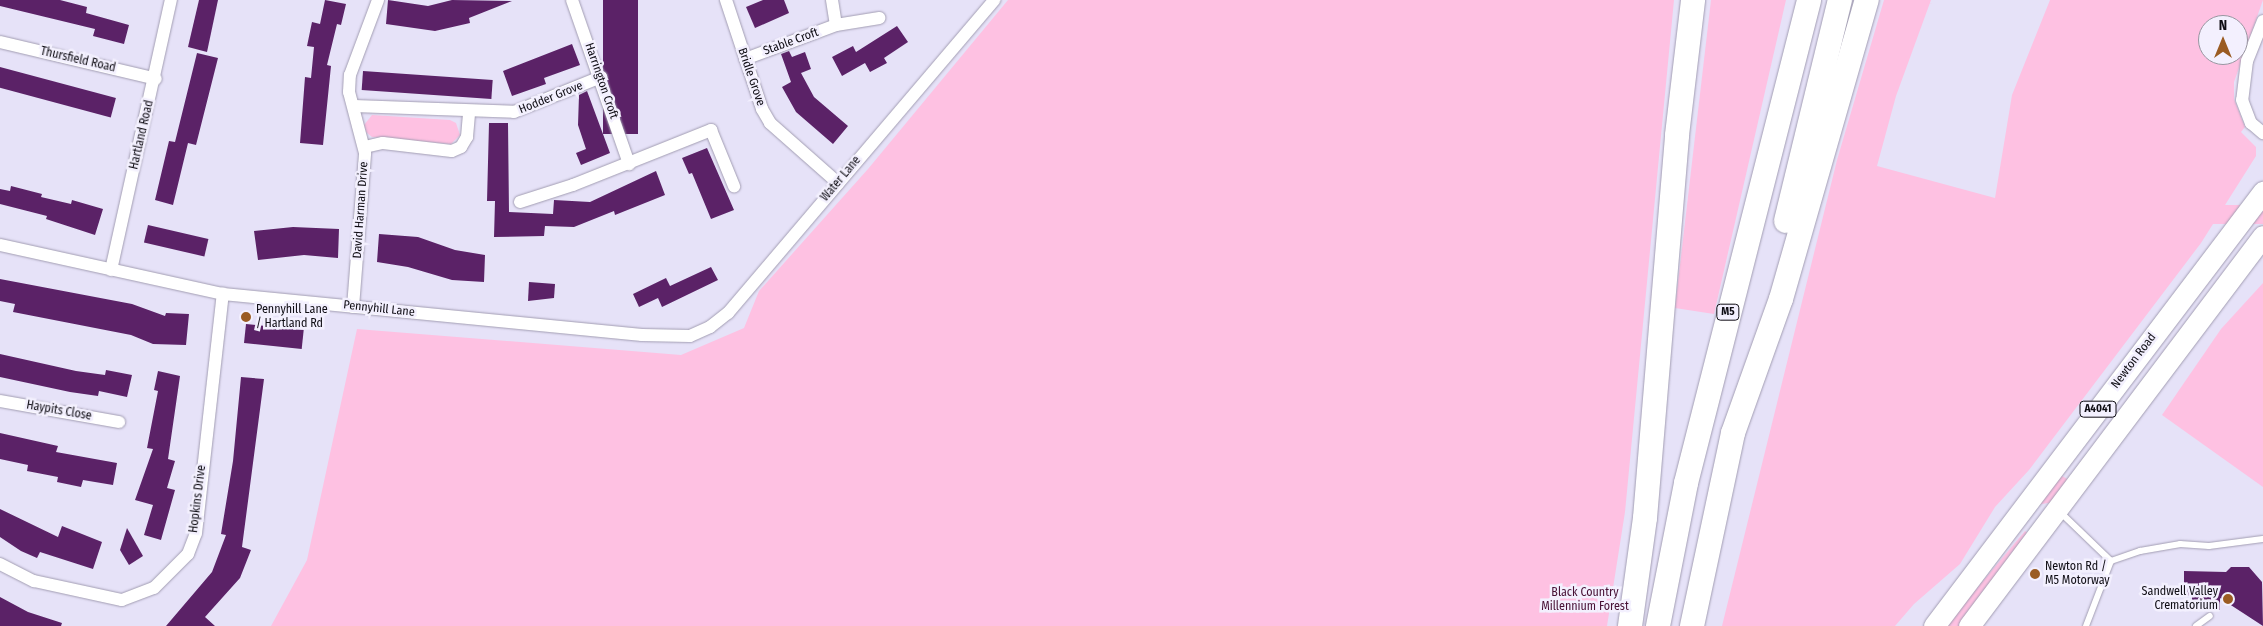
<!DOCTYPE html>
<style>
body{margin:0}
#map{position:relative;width:2263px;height:626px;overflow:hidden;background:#e6e2f8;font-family:"Fira Sans Condensed",sans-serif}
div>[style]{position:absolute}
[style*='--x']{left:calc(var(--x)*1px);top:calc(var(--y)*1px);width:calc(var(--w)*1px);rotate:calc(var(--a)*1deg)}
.green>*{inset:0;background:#fec1e2;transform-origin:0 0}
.building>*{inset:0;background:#5b2267;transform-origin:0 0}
.roads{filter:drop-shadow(0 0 1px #a29db2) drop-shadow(0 0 1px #a29db2)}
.service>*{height:6px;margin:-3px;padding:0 3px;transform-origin:3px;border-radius:3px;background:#fff}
.minor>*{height:12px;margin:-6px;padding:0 6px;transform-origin:6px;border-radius:6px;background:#fff}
.trunk>*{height:21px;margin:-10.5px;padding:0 10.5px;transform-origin:10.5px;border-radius:10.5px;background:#fff}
.motorway>*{height:24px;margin:-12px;padding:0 12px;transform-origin:12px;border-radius:12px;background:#fff}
.dots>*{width:14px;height:14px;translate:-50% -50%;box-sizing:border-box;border:2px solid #f3f0fe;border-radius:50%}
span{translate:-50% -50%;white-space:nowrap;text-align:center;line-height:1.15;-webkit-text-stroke:5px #f3f0fe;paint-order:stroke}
.shield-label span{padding:1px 4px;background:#f3f0fe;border:1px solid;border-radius:4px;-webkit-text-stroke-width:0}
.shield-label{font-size:11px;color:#0f0d14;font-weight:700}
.street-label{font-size:12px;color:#0f0d14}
.poi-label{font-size:12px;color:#0f0d14}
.left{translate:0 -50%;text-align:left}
.right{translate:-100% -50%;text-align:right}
.park-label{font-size:12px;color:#471034}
.north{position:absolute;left:2198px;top:15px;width:50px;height:50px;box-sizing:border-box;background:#f3f0fe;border:1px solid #9895a0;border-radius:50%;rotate:0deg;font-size:14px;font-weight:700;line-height:20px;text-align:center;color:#0f0d14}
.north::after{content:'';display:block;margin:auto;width:18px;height:22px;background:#9b5c23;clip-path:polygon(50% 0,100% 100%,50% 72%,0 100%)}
</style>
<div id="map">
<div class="green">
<div style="clip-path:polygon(1008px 0,1674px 0,1625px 512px,1607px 626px,271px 626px,307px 560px,357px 329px,681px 355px,744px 328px,759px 291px,868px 169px)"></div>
<div style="clip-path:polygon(1711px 0,1786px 0,1714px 314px,1675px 308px)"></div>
<div style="clip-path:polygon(evenodd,1884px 0,1931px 0,1896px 96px,1877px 166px,1995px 198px,2012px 95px,2050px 0,2263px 0,2234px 82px,2234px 99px,2245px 127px,2241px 132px,2256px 147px,2256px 156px,2201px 243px,2029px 470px,1995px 507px,1960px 564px,1914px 604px,1895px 626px,1722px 626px,1837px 160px,1884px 0,2208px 25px,2238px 25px,2238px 55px,2208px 55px,2208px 25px)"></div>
<div style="clip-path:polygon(372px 115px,450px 120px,456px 123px,460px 135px,451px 144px,372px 137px,366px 132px,364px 125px)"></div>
<div style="left:2263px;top:205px;width:19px;height:328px;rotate:90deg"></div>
<div style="clip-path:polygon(2263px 283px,2263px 487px,2162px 415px,2221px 329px)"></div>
<div style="clip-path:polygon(2060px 475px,2071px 481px,2054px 502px,2036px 505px)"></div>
<div style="clip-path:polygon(2025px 531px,2030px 535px,1961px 626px,1945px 626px)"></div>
</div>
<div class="building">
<div style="clip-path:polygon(0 0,60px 0,87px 7px,86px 13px,129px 25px,124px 44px,93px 36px,95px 29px,0 6px)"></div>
<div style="clip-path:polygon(199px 0,218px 0,207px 52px,188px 47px)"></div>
<div style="clip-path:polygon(325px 0,346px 4px,341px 25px,337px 24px,327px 65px,331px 66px,323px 145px,300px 143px,305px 77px,311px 78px,314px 47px,307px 46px,312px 22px,320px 24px)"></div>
<div style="clip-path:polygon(388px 0,428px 6px,452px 0,512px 1px,469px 18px,470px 23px,435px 31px,386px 24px)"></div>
<div style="left:603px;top:0;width:35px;height:134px"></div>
<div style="clip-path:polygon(763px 0,784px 0,789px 13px,755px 28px,746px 7px)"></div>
<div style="clip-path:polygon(897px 26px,908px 42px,884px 58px,887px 63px,870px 72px,865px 63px,842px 76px,832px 57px,853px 46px,856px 52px)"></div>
<div style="clip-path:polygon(572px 44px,580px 65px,544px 78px,546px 84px,512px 96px,503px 71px)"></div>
<div style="clip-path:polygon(789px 51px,792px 57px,805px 52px,811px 69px,801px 73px,814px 97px,848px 126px,833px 144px,796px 112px,782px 87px,791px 82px,781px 54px)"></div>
<div style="clip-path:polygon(197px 53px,218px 58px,196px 145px,188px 143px,173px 205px,155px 200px,169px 141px,175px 142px)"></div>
<div style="left:0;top:67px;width:120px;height:20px;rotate:15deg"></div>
<div style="left:363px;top:71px;width:130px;height:19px;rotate:4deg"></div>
<div style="clip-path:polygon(587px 91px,610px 153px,581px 165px,576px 153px,586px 149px,578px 125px,579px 95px)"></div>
<div style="clip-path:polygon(489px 123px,508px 123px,509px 212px,553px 214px,554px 200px,590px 202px,656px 171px,665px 195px,615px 215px,614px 211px,574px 227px,545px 226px,544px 236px,494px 237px,495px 201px,487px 201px)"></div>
<div style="clip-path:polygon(707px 148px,734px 210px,711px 219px,692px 173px,689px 174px,682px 158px)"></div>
<div style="clip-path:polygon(11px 186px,42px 194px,41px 197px,71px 204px,72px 200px,103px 209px,95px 235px,46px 219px,47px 216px,0 204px,0 189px,10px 191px)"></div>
<div style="left:148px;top:225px;width:62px;height:18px;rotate:13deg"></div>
<div style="clip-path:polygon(293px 227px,339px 229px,338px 258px,304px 255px,258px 260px,254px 231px)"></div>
<div style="clip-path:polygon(379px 234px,418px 237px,455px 250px,485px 255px,484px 282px,452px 280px,408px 267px,377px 262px)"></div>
<div style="clip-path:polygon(711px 267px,718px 280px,662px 307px,658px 298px,639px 307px,633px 294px,666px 278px,670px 286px)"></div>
<div style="clip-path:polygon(0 279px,132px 304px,165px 316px,166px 313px,189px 314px,186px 345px,153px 344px,131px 335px,13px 312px,15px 304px,0 301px)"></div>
<div style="clip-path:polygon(529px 282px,555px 284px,554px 298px,528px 301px)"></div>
<div style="left:246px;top:324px;width:58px;height:19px;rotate:6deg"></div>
<div style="clip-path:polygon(0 354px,76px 371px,105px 375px,106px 370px,132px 375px,127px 397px,99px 391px,98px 396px,70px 392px,0 377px)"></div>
<div style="clip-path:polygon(158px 371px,180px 376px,168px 459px,175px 461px,167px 488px,175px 490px,161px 540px,144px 535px,153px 505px,135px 500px,153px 449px,147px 448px,158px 391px,154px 390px)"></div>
<div style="clip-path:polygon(241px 377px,264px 379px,242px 547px,251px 550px,240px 578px,205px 617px,215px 626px,166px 626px,212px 572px,226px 535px,221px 534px,233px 461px)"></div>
<div style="clip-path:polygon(0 433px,58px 446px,56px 452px,117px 463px,113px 485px,83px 480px,81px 487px,57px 482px,58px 477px,27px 471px,28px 465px,0 459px)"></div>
<div style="clip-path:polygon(0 509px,58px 537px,62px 526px,102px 542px,93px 569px,40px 552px,37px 558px,21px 551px,0 537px)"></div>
<div style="clip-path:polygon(127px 528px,143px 556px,129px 565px,120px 550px)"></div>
<div style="clip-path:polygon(2231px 567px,2249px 567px,2262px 582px,2263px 626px,2220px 598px,2220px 610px,2192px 609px,2192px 596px,2184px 596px,2184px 571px,2226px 572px)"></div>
<div style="clip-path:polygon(0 597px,28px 612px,62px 623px,61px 626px,0 626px)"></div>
</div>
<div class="roads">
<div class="service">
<div style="--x:2060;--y:512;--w:71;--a:43.9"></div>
<div style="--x:2086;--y:626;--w:70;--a:-69"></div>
<div style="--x:2111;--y:561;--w:31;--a:-19"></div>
<div style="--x:2140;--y:551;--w:41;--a:-9.9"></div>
<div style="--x:2180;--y:544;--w:29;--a:4"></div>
<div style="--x:2209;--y:546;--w:54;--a:-7.4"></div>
<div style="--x:2196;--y:626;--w:17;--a:-36"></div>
</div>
<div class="minor">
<div style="--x:572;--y:0;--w:174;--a:70.8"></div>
<div style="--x:726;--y:0;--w:115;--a:71.7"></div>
<div style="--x:762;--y:109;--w:16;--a:60"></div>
<div style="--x:770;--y:123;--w:91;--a:41.4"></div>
<div style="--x:832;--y:0;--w:25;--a:81"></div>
<div style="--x:2263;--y:21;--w:43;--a:111.8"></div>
<div style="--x:2247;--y:61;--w:39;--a:97"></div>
<div style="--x:2242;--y:100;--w:25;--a:69"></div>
<div style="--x:2251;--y:123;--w:16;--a:40"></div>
<div style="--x:0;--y:42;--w:160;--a:13.3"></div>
<div style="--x:745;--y:59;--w:97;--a:-20.5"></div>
<div style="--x:836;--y:25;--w:44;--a:-9.2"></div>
<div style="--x:354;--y:106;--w:160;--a:2.1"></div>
<div style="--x:514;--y:112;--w:94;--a:-21.9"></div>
<div style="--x:365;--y:147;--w:18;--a:-13"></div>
<div style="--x:383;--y:143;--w:69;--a:6.6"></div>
<div style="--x:452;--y:151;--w:10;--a:-24"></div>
<div style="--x:461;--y:147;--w:12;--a:-59"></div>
<div style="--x:467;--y:137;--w:25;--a:-85"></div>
<div style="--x:520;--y:202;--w:56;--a:-17.8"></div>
<div style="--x:573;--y:185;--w:149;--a:-21.7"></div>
<div style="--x:711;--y:130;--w:61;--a:67.7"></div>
<div style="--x:0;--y:245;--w:228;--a:12.4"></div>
<div style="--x:223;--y:294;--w:421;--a:5.6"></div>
<div style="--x:642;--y:335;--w:48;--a:1.2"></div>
<div style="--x:690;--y:336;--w:22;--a:-24"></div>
<div style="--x:710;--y:327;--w:23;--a:-38"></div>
<div style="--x:728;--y:313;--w:411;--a:-49.6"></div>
<div style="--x:111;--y:270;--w:277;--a:-77.5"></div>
<div style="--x:353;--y:307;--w:154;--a:-85.5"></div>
<div style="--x:365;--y:153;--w:63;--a:-104.7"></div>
<div style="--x:349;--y:92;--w:17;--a:-87"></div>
<div style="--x:350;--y:75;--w:80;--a:-69.5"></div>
<div style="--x:0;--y:401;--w:121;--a:10"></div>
<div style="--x:0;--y:564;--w:38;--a:27"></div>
<div style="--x:34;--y:581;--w:90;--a:12.2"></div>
<div style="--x:122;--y:600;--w:34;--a:-21"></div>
<div style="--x:154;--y:588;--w:48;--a:-45"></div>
<div style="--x:188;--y:554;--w:22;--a:-69"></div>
<div style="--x:196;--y:533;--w:241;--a:-83.6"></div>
</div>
<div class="trunk">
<div style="--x:1934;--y:626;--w:545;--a:-52.84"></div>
<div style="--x:1969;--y:626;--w:488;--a:-53"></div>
</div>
<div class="motorway">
<div style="--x:1786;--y:221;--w:228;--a:-76.3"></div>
<div style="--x:1630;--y:626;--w:109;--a:-82.1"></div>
<div style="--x:1645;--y:518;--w:384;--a:-85.2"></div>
<div style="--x:1677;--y:135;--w:136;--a:-83.2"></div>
<div style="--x:1658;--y:626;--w:146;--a:-78.9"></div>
<div style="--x:1686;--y:483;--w:498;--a:-75.7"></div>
<div style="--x:1692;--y:626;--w:197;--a:-78"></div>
<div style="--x:1733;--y:433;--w:142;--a:-70.3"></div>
<div style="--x:1781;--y:299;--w:311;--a:-74"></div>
</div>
</div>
<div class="dots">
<div style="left:246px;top:317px;background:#9b5c23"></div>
<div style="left:2035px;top:574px;background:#9b5c23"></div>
<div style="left:2228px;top:599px;background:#9b5c23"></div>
</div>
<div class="shield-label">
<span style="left:1728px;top:312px">M5</span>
<span style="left:2098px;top:409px">A4041</span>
</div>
<div class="street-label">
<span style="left:791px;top:42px;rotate:-20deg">Stable Croft</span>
<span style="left:78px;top:60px;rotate:13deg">Thursfield Road</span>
<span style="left:751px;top:77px;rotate:71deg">Bridle Grove</span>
<span style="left:601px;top:81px;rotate:71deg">Harrington Croft</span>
<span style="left:551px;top:98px;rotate:-22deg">Hodder Grove</span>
<span style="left:142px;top:135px;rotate:-77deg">Hartland Road</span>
<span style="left:841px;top:179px;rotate:-50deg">Water Lane</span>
<span style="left:361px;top:210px;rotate:-86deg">David Harman Drive</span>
<span style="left:379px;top:309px;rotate:6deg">Pennyhill Lane</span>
<span style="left:2134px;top:361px;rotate:-53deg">Newton Road</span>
<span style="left:59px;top:411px;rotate:10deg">Haypits Close</span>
<span style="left:198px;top:499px;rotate:-83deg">Hopkins Drive</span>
</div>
<div class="poi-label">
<span class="left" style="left:256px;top:317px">Pennyhill Lane<br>/ Hartland Rd</span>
<span class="left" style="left:2045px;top:574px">Newton Rd /<br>M5 Motorway</span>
<span class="right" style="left:2218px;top:599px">Sandwell Valley<br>Crematorium</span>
</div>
<div class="park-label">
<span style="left:1585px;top:600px">Black Country<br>Millennium Forest</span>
</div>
<div class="north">N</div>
</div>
